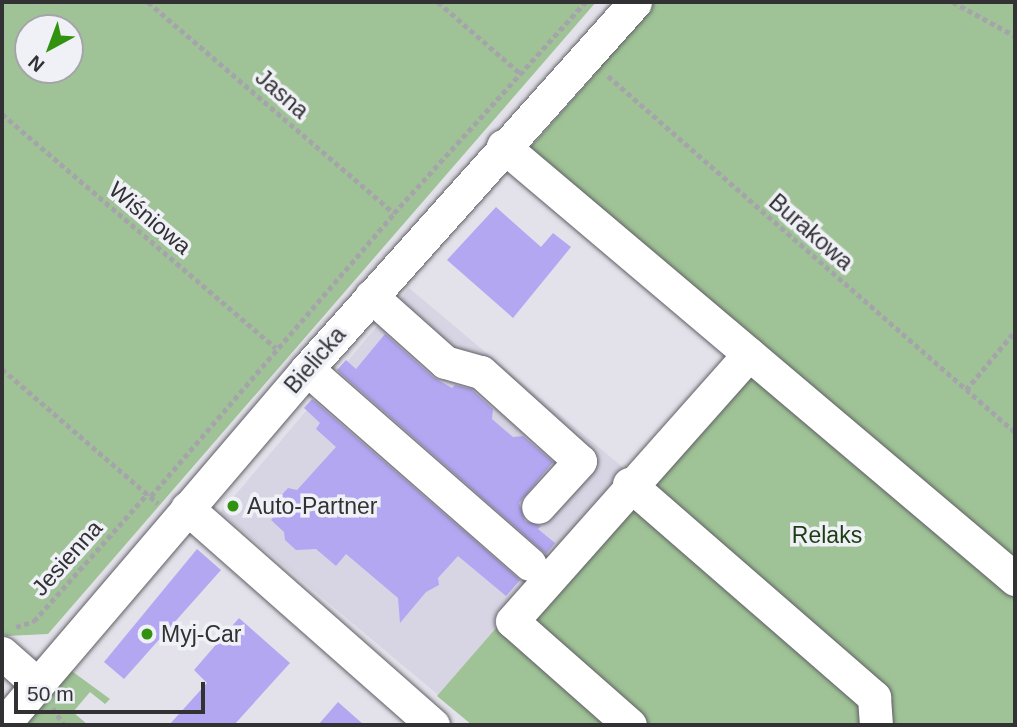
<!DOCTYPE html>
<html>
<head>
<meta charset="utf-8">
<style>
  body { margin:0 }
  #map { position:relative; width:1017px; height:727px; overflow:hidden; background:#e3e2ea; font-family:Arial,sans-serif }
  div>[style] { position:absolute }
  .built>* { inset:0; background:#d7d5e3; transform-origin:0 0 }
  .green>* { inset:0; background:#9fc396 }
  .building>* { inset:0; background:#b3a7f2 }
  .path>* { height:4.5px; margin-top:-2.25px; transform-origin:0; background:repeating-linear-gradient(90deg,#a5a4ab 0 5px,transparent 0 8.5px) }
  .roads { filter:drop-shadow(0 0 2px #605f65) drop-shadow(0 0 2px #605f65) }
  .minor>* { height:33px; margin:-16.5px; padding:0 16.5px; transform-origin:16.5px; border-radius:16.5px; background:#fff }
  .dots>* { width:19px; height:19px; translate:-50% -50%; box-sizing:border-box; border:4px solid #f0f0f7; border-radius:50% }
  span { translate:-50% -50%; white-space:nowrap; text-align:center; line-height:1.15; -webkit-text-stroke:7px #f0f0f7; paint-order:stroke }
  .street-label { font-size:23px; color:#323235 }
  .poi-label { font-size:23px; color:#323235 }
  .left { translate:0 -50%; text-align:left }
  .park-label { font-size:23px; color:#1b3e12 }
  .frame { position:absolute; inset:0; border:4px solid #323235; pointer-events:none }
  .north { position:absolute; left:14px; top:14px; width:70px; height:70px; box-sizing:border-box; background:#f0f0f7; border:2px solid #a4a4a9; border-radius:50%; rotate:221deg; font-size:19px; font-weight:700; line-height:28px; text-align:center; color:#323235 }
  .north::after { content:''; display:block; margin:auto; width:24px; height:32px; background:#31920f; clip-path:polygon(50% 0,100% 100%,50% 72%,0 100%) }
  .scale { position:absolute; left:14px; top:682px; width:191px; height:32px; box-sizing:border-box; border:4px solid #323235; border-top:0; padding-left:9px; font-size:21px; line-height:24px; white-space:nowrap; color:#323235; -webkit-text-stroke:5px #f0f0f7; paint-order:stroke }
</style>
</head>
<body>
<div id="map">
  <div class="built">
    <i style="left:409px;top:288px;width:289px;height:293px;rotate:40deg"></i>
  </div>
  <div class="green">
    <i style="clip-path:polygon(evenodd,2px 2px,596px 2px,48px 634px,6px 636px,2px 633px,2px 2px,28px 28px,70px 28px,70px 70px,28px 70px,28px 28px)"></i>
    <i style="clip-path:polygon(651px 2px,1015px 2px,1015px 725px,472px 725px,437px 696px,734px 354px,512px 168px,596px 73px,589px 67px)"></i>
    <i style="clip-path:polygon(69px 669px,110px 699px,105px 704px,90px 692px,73px 712px,88px 725px,17px 725px)"></i>
  </div>
  <div class="building">
    <i style="clip-path:polygon(496px 207px,541px 247px,553px 233px,571px 247px,513px 318px,447px 260px)"></i>
    <i style="clip-path:polygon(385px 334px,433px 377px,452px 388px,455px 385px,471px 389px,493px 409px,492px 419px,513px 437px,523px 436px,553px 462px,519px 503px,525px 521px,541px 526px,538px 529px,555px 543px,546px 554px,337px 370px,346px 360px,356px 369px)"></i>
    <i style="clip-path:polygon(312px 399px,520px 580px,506px 596px,458px 556px,438px 578px,439px 585px,426px 592px,400px 623px,398px 598px,346px 554px,336px 566px,316px 549px,296px 550px,285px 540px,284px 532px,271px 520px,281px 508px,278px 499px,288px 488px,297px 490px,336px 447px,316px 429px,320px 423px,304px 408px)"></i>
    <i style="clip-path:polygon(197px 549px,221px 570px,124px 679px,104px 662px)"></i>
    <i style="clip-path:polygon(239px 618px,290px 663px,234px 725px,169px 725px,207px 683px,194px 670px)"></i>
    <i style="clip-path:polygon(338px 702px,364px 725px,318px 725px)"></i>
  </div>
  <div class="path">
    <i style="left:148px;top:2px;width:324px;rotate:40.6deg"></i>
    <i style="left:438px;top:2px;width:108px;rotate:40.9deg"></i>
    <i style="left:953px;top:2px;width:71px;rotate:28.7deg"></i>
    <i style="left:608px;top:76px;width:541px;rotate:41.18deg"></i>
    <i style="left:2px;top:114px;width:360px;rotate:40.5deg"></i>
    <i style="left:2px;top:369px;width:206px;rotate:40.7deg"></i>
    <i style="left:966px;top:390px;width:77px;rotate:-50.3deg"></i>
    <i style="left:151px;top:496px;width:373px;rotate:-49.3deg"></i>
    <i style="left:394px;top:213px;width:285px;rotate:-47.8deg"></i>
    <i style="left:16px;top:627px;width:19px;rotate:-18deg"></i>
    <i style="left:34px;top:621px;width:171px;rotate:-48.3deg"></i>
    <i style="left:53px;top:708px;width:20px;rotate:57deg"></i>
  </div>
  <div class="roads">
    <div class="minor">
      <i style="left:503px;top:146px;width:671px;rotate:40.22deg"></i>
      <i style="left:371px;top:296px;width:99px;rotate:41.7deg"></i>
      <i style="left:445px;top:362px;width:37px;rotate:16deg"></i>
      <i style="left:481px;top:372px;width:133px;rotate:42deg"></i>
      <i style="left:580px;top:461px;width:62px;rotate:132.4deg"></i>
      <i style="left:307px;top:369px;width:296px;rotate:41.2deg"></i>
      <i style="left:629px;top:484px;width:325px;rotate:41deg"></i>
      <i style="left:874px;top:697px;width:28px;rotate:86deg"></i>
      <i style="left:187px;top:508px;width:328px;rotate:41.4deg"></i>
      <i style="left:2px;top:653px;width:47px;rotate:41.5deg"></i>
      <i style="left:3px;top:725px;width:468px;rotate:-49.5deg"></i>
      <i style="left:307px;top:369px;width:492px;rotate:-48.2deg"></i>
      <i style="left:630px;top:725px;width:157px;rotate:-138.6deg"></i>
      <i style="left:512px;top:621px;width:357px;rotate:-48.4deg"></i>
    </div>
  </div>
  <div class="dots">
    <i style="left:233px;top:506px;background:#31920f"></i>
    <i style="left:147px;top:634px;background:#31920f"></i>
  </div>
  <div class="street-label">
    <span style="left:282px;top:94px;rotate:41deg">Jasna</span>
    <span style="left:150px;top:218px;rotate:40deg">Wiśniowa</span>
    <span style="left:811px;top:232px;rotate:41deg">Burakowa</span>
    <span style="left:315px;top:360px;rotate:-49deg">Bielicka</span>
    <span style="left:67px;top:558px;rotate:-48deg">Jesienna</span>
  </div>
  <div class="poi-label">
    <span class="left" style="left:247px;top:506px">Auto-Partner</span>
    <span class="left" style="left:161px;top:634px">Myj-Car</span>
  </div>
  <div class="park-label">
    <span style="left:827px;top:535px">Relaks</span>
  </div>
  <div class="frame"></div>
  <div class="north">N</div>
  <div class="scale">50 m</div>
</div>
</body>
</html>
